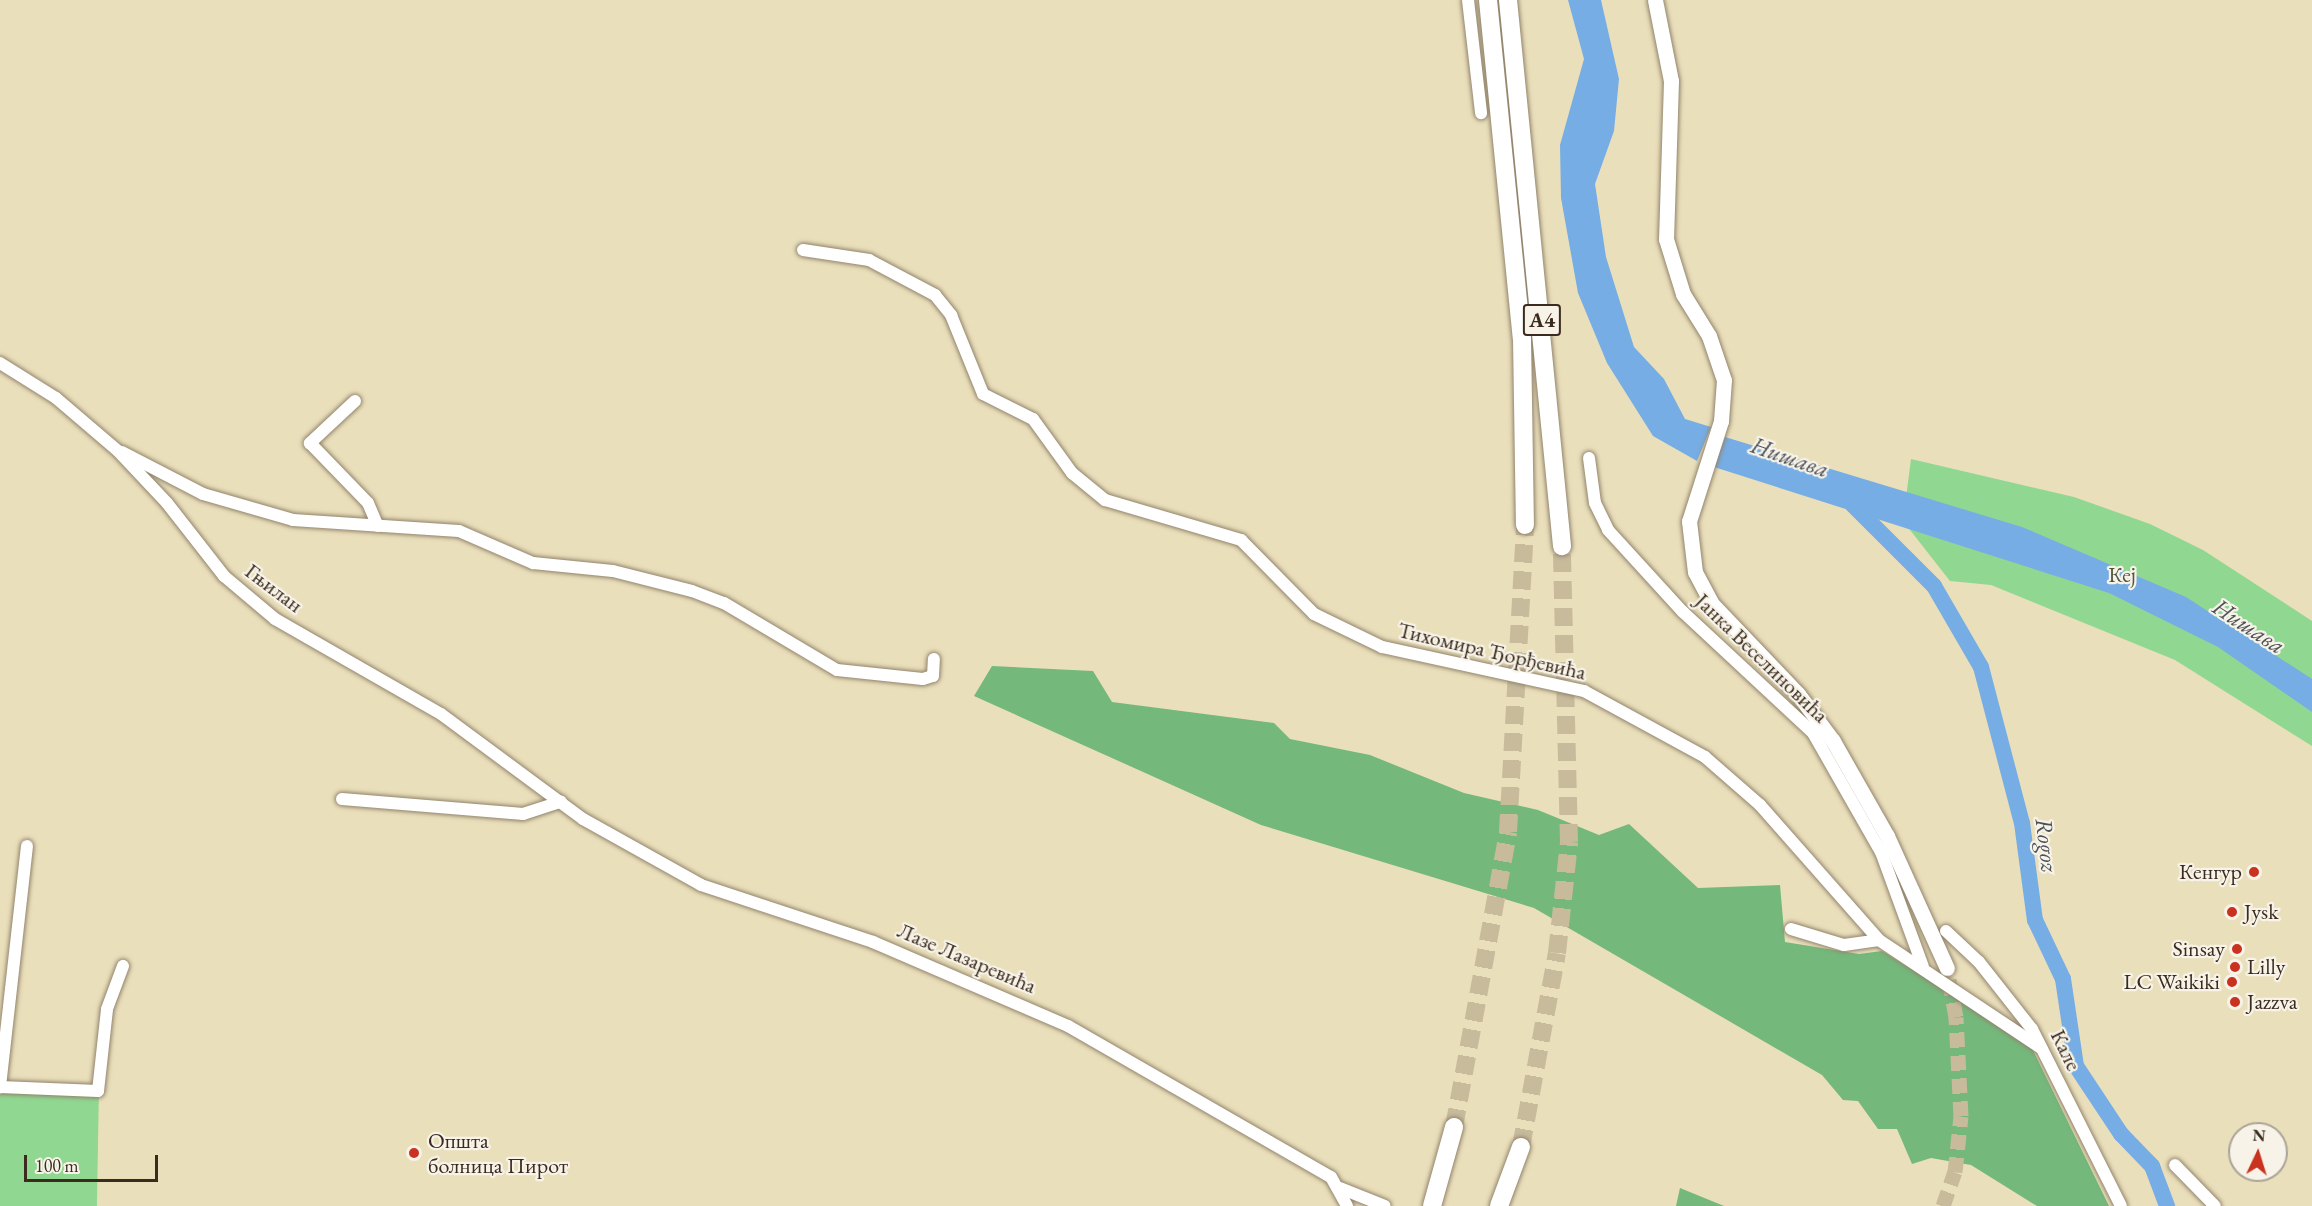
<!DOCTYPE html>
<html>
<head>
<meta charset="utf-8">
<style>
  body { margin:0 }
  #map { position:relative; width:2312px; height:1206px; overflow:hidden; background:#eadfbb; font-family:"EB Garamond",serif }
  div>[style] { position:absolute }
  .green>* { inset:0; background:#90d792; transform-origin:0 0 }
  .forest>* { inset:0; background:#74b87c }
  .water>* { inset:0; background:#76ade5 }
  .river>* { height:16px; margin:-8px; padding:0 8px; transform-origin:8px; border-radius:8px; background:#76ade5 }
  .major-tunnel>* { height:15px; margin-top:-7.5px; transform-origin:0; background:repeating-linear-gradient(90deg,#c7bb9c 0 15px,transparent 0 23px) }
  .highway-tunnel>* { height:18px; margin-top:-9px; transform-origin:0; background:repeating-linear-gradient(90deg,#c7bb9c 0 18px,transparent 0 27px) }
  .roads { filter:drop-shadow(0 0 2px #92846c) drop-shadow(0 0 2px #92846c) }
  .minor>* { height:12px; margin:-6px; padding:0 6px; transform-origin:6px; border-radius:6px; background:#fff }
  .major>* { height:15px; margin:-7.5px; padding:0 7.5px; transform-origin:7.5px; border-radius:7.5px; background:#fff }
  .highway>* { height:18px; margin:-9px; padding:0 9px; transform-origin:9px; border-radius:9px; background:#fff }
  .dots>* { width:16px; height:16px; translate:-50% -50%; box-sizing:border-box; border:3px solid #f7f3e8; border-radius:50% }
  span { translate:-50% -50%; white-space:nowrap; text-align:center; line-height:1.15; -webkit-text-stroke:4.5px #f7f3e8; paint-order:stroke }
  .shield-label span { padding:2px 4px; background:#f7f3e8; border:2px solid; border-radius:4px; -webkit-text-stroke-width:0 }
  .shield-label { font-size:21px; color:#3b2a1e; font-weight:700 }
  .park-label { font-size:22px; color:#50553b }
  .street-label { font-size:22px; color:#3b2a1e }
  .poi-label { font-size:22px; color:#3b2a1e }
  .right { translate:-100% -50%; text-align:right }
  .left { translate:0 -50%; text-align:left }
  .water-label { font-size:24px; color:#4d515a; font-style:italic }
  .north { position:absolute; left:2228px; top:1122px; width:60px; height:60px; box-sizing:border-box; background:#f7f3e8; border:2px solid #aca397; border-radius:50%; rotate:4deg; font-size:16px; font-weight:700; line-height:24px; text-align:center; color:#3b2a1e }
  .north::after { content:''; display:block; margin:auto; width:21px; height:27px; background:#c8321e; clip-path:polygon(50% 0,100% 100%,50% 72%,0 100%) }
  .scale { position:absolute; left:24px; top:1155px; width:134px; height:27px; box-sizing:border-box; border:3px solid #3b2a1e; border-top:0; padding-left:8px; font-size:18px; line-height:21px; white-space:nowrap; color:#3b2a1e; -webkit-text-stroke:4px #f7f3e8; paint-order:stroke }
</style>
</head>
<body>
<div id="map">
  <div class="green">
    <i style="clip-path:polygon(1911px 459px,2074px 497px,2150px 524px,2203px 550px,2312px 621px,2312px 746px,2175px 660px,1991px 585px,1950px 581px,1903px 521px)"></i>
    <i style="left:0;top:1085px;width:99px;height:121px;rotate:1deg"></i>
  </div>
  <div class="forest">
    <i style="clip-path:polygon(992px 666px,1093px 671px,1112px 702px,1274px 723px,1290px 739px,1370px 755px,1464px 793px,1538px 810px,1599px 835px,1629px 824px,1698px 888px,1780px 885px,1785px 942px,1859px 954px,1882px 951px,2029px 1042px,2109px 1206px,2037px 1206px,1971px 1165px,1931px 1158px,1912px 1164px,1897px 1129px,1878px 1129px,1858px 1101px,1843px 1100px,1822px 1075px,1534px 908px,1261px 825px,974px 696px)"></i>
    <i style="clip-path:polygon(1680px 1188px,1724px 1206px,1676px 1206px)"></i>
  </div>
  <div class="water">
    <i style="clip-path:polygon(1568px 0,1601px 0,1619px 79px,1614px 131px,1595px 184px,1606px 257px,1634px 347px,1664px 379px,1685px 419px,1711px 427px,1697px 461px,1653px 436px,1607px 363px,1578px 293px,1561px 198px,1560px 145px,1584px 59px)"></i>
    <i style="clip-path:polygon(1725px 437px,2022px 527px,2186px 597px,2312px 679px,2312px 712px,2218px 647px,2109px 593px,1714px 467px)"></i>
  </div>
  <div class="river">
    <i style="left:1852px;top:504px;width:116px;rotate:45deg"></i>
    <i style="left:1934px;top:586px;width:94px;rotate:59.9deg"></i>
    <i style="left:1981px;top:667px;width:161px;rotate:75.3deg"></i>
    <i style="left:2022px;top:823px;width:98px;rotate:82.4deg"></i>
    <i style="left:2035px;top:920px;width:65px;rotate:64.6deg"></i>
    <i style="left:2063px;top:979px;width:88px;rotate:81.5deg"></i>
    <i style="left:2076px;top:1066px;width:82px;rotate:56.5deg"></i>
    <i style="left:2121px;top:1134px;width:45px;rotate:45.9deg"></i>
    <i style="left:2152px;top:1166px;width:43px;rotate:69.4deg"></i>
  </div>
  <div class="major-tunnel">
    <i style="left:1943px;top:1206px;width:36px;rotate:-71deg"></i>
    <i style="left:1955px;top:1172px;width:56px;rotate:-83.9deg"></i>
    <i style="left:1961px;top:1116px;width:99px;rotate:-92.9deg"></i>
    <i style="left:1956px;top:1017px;width:50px;rotate:-100.4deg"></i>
  </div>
  <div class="highway-tunnel">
    <i style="left:1454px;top:1127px;width:300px;rotate:-79.6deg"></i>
    <i style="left:1508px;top:832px;width:307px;rotate:-86.8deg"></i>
    <i style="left:1521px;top:1147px;width:197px;rotate:-79.5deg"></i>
    <i style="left:1557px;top:953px;width:112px;rotate:-83.8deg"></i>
    <i style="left:1569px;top:842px;width:296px;rotate:-91.4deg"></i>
  </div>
  <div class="roads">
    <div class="minor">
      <i style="left:1468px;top:0;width:114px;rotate:83.4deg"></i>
      <i style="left:803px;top:250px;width:67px;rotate:8.6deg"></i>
      <i style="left:869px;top:260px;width:75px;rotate:27.9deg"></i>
      <i style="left:935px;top:295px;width:26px;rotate:51deg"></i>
      <i style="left:951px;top:315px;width:85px;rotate:67.9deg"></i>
      <i style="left:983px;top:394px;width:56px;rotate:26.6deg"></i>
      <i style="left:1033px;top:419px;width:67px;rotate:54.2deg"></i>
      <i style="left:1072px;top:473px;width:43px;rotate:39.3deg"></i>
      <i style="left:1105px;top:500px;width:142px;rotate:16.4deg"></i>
      <i style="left:1241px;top:540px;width:104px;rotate:45.4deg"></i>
      <i style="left:1314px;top:614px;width:76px;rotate:25.9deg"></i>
      <i style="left:1382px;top:647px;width:207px;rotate:12.3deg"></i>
      <i style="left:1584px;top:691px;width:138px;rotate:28.6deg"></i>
      <i style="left:1705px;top:757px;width:73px;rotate:41.1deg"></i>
      <i style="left:1760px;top:805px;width:180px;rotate:48.6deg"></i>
      <i style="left:1879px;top:940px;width:195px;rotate:33.7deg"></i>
      <i style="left:0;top:363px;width:66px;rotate:32deg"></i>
      <i style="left:56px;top:398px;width:82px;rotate:40.5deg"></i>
      <i style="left:118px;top:451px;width:71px;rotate:46.7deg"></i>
      <i style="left:167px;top:503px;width:93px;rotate:52deg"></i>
      <i style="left:224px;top:576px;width:67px;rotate:40.1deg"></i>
      <i style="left:275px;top:619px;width:191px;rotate:29.8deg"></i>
      <i style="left:441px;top:714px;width:177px;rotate:36.5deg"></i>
      <i style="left:583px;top:819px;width:135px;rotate:29.2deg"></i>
      <i style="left:701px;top:885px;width:181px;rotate:18.3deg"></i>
      <i style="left:873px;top:942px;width:212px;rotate:23.3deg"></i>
      <i style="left:1068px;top:1026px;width:303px;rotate:29.9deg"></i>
      <i style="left:1331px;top:1177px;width:33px;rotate:61deg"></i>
      <i style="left:355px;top:401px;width:62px;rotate:137deg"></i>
      <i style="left:310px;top:443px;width:83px;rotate:46deg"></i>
      <i style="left:368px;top:503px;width:25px;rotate:67deg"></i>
      <i style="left:122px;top:452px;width:91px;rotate:27.4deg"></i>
      <i style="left:203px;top:494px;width:94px;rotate:16.1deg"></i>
      <i style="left:293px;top:520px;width:166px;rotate:3.8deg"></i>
      <i style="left:459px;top:531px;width:81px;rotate:23.4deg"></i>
      <i style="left:533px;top:563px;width:80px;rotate:5.7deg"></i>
      <i style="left:613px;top:571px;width:81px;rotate:14.2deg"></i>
      <i style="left:692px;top:591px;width:34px;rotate:21deg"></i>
      <i style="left:724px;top:603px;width:131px;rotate:30.7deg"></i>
      <i style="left:837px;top:670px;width:86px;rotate:6deg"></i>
      <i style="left:923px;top:679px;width:10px;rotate:-17deg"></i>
      <i style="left:933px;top:676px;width:17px;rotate:-87deg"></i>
      <i style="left:1589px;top:458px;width:45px;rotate:82.4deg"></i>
      <i style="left:1595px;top:503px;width:30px;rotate:64deg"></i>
      <i style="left:1608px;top:530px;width:111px;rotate:47.6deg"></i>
      <i style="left:1683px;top:612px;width:178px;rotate:42.9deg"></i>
      <i style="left:1813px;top:733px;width:137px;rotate:60.3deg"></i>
      <i style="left:1881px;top:852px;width:122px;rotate:69.9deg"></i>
      <i style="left:342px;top:799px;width:182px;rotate:4.7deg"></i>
      <i style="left:523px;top:814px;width:40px;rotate:-18deg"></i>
      <i style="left:27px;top:846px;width:243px;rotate:96.4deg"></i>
      <i style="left:0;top:1087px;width:98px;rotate:2.3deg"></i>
      <i style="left:98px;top:1091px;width:82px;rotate:-83.7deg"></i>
      <i style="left:107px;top:1009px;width:46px;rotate:-69.6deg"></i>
      <i style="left:1791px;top:929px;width:55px;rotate:16.8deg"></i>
      <i style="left:1844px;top:945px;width:35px;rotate:-8deg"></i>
      <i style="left:1946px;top:931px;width:45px;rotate:43.2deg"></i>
      <i style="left:1979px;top:962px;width:85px;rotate:51.7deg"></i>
      <i style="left:2032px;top:1029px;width:198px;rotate:63.3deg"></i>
      <i style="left:2175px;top:1165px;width:57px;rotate:45.7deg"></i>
      <i style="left:1340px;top:1188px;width:48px;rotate:21.8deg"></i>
    </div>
    <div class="major">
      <i style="left:1655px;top:0;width:83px;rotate:78.8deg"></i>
      <i style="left:1671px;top:81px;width:158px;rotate:91.8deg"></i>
      <i style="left:1666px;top:239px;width:58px;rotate:72.8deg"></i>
      <i style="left:1683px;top:294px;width:49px;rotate:58.2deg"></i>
      <i style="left:1709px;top:336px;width:46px;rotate:71.2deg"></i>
      <i style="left:1724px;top:380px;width:41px;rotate:94.2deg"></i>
      <i style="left:1721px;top:421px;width:105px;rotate:107.7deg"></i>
      <i style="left:1689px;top:521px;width:51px;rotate:83.3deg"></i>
      <i style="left:1695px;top:572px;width:36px;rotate:62deg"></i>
      <i style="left:1712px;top:604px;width:124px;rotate:46.3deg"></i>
      <i style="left:1798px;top:694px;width:59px;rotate:53.3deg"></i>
      <i style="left:1833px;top:741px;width:109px;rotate:60.4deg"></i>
      <i style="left:1887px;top:836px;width:145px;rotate:65.6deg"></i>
    </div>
    <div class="highway">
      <i style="left:1488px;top:0;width:340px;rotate:84.3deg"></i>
      <i style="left:1522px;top:338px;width:187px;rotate:89.1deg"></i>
      <i style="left:1508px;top:0;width:549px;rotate:84.35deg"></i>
      <i style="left:1432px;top:1206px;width:82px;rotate:-74.4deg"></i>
      <i style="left:1499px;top:1206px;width:63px;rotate:-69.6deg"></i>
    </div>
  </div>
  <div class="dots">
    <i style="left:2254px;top:872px;background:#c8321e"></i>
    <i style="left:2232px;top:912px;background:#c8321e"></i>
    <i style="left:2237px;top:949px;background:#c8321e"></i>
    <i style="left:2235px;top:967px;background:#c8321e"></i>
    <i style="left:2232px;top:982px;background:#c8321e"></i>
    <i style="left:2235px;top:1002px;background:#c8321e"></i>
    <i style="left:414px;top:1153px;background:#c8321e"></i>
  </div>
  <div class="shield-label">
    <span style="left:1542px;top:320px">A4</span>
  </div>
  <div class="park-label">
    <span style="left:2122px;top:575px">Кеј</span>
  </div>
  <div class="street-label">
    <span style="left:274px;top:588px;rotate:37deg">Гњилан</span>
    <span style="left:1492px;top:651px;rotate:13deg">Тихомира Ђорђевића</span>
    <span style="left:1762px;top:658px;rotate:44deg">Јанка Веселиновића</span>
    <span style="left:967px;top:958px;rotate:23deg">Лазе Лазаревића</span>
    <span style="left:2066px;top:1050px;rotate:64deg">Кале</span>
  </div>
  <div class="poi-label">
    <span class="right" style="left:2242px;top:872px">Кенгур</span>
    <span class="left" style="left:2244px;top:912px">Jysk</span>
    <span class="right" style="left:2225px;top:949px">Sinsay</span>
    <span class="left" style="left:2247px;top:967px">Lilly</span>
    <span class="right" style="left:2220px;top:982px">LC Waikiki</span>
    <span class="left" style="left:2247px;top:1002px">Jazzva</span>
    <span class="left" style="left:428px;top:1153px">Општа<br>болница Пирот</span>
  </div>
  <div class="water-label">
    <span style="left:1790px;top:457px;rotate:19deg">Нишава</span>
    <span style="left:2249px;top:626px;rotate:33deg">Нишава</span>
    <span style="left:2047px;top:845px;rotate:83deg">Rogoz</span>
  </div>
  <div class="north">N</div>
  <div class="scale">100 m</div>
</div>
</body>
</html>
